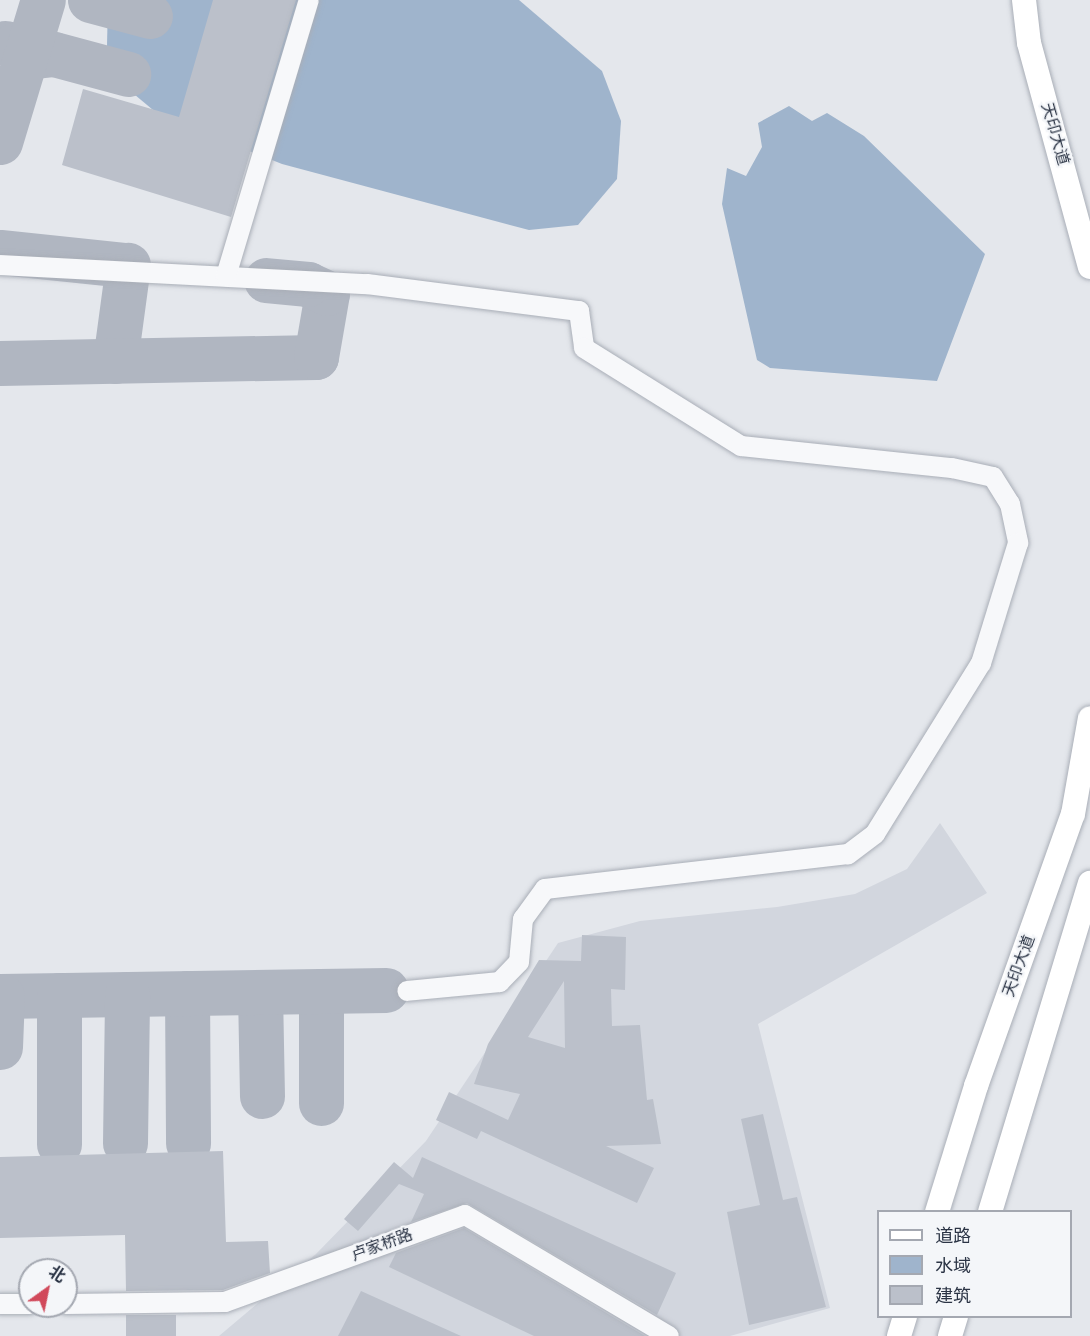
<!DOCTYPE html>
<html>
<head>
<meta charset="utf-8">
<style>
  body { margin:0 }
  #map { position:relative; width:1090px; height:1336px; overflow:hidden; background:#e4e7ec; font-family:Poppins,"Noto Sans SC",sans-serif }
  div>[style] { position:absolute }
  .built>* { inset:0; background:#d2d6de }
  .water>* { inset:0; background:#9fb4cc }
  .taxiway>* { height:45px; margin:-22.5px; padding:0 22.5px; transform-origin:22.5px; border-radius:22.5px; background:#b0b6c1 }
  .building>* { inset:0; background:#bbc0ca; transform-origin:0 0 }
  .roads { filter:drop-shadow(0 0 2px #a9aeb7) drop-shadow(0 0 2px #a9aeb7) }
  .minor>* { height:20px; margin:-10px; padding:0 10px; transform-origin:10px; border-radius:10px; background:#f7f8fa }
  .major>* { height:24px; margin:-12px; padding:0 12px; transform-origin:12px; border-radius:12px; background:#fff }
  span { translate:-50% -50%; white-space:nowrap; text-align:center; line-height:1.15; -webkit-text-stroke:4.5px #f4f6f9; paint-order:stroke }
  .street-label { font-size:16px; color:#2b3445 }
  .legend { position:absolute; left:877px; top:1210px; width:195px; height:108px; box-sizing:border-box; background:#f4f6f9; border:2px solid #a4a8b1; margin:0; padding:8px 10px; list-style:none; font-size:18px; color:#2b3445 }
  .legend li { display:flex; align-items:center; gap:12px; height:30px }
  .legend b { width:30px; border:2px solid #a4a8b1 }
  .north { position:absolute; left:18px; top:1258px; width:60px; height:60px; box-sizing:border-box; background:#f4f6f9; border:2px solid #a4a8b1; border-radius:50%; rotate:33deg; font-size:16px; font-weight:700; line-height:24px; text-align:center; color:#2b3445 }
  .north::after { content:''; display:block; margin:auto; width:21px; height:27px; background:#d1495b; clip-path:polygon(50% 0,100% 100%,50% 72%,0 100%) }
</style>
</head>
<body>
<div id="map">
  <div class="built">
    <i style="clip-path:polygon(940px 823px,987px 893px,758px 1024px,830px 1308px,730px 1336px,219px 1336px,316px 1254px,426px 1141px,558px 943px,640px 921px,777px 907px,855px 894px,907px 869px)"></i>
  </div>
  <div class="water">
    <i style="clip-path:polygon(108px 0,519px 0,602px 71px,621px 121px,617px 179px,578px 225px,529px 230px,282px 164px,159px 115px,116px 79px,107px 46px)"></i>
    <i style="clip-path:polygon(789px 106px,812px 121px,827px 113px,864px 136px,985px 254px,937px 381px,770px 368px,757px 360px,722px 204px,727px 168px,746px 176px,762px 147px,758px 123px)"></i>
  </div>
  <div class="taxiway">
    <i style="left:90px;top:0;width:62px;rotate:14.9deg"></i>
    <i style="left:5px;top:43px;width:9px;rotate:13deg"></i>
    <i style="left:14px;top:45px;width:16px;rotate:47deg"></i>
    <i style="left:25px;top:57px;width:29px;rotate:-6deg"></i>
    <i style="left:54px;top:54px;width:77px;rotate:15.1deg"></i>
    <i style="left:0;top:142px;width:148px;rotate:-73.2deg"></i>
    <i style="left:0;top:252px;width:124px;rotate:6deg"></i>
    <i style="left:115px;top:361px;width:97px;rotate:-82.3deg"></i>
    <i style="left:0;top:363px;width:316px;rotate:-1.1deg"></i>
    <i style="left:316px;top:357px;width:65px;rotate:-80.2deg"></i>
    <i style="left:327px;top:293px;width:21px;rotate:-155deg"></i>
    <i style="left:308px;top:284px;width:42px;rotate:-174.6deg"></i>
    <i style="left:321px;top:991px;width:112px;rotate:90deg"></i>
    <i style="left:260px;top:992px;width:104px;rotate:88.9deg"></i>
    <i style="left:187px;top:993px;width:150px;rotate:89.6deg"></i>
    <i style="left:0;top:996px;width:386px;rotate:-0.9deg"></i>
    <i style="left:0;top:1047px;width:51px;rotate:-87.8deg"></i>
    <i style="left:125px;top:1143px;width:149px;rotate:-89.2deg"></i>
    <i style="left:59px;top:1144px;width:149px;rotate:-90deg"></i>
  </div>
  <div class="building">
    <i style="clip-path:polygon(213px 0,296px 0,231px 217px,62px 165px,83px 89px,179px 117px)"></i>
    <i style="clip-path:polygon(evenodd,582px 935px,626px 937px,625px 990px,611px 989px,612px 1026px,640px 1025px,647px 1100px,653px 1099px,661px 1144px,606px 1146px,654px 1168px,637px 1203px,481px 1131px,477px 1139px,436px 1120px,449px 1092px,508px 1120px,520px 1094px,474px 1084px,488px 1044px,539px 960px,581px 961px,582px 935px,564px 981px,565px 1048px,528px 1037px,564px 981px)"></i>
    <i style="clip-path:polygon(763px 1114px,783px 1200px,797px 1197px,826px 1307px,749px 1325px,727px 1212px,760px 1205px,741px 1119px)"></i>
    <i style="clip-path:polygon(223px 1151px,226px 1242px,268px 1241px,270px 1273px,223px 1290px,126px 1291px,125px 1235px,0 1238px,0 1157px)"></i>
    <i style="clip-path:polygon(422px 1157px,676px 1273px,657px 1315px,467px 1203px,411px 1222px,424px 1194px,399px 1184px,358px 1231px,344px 1219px,394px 1162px,413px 1178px)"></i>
    <i style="clip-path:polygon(464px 1228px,645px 1336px,534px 1336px,389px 1267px,396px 1253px)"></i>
    <i style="clip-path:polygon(361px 1291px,461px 1336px,338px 1336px)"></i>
    <i style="left:126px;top:1315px;width:50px;height:21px"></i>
  </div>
  <div class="roads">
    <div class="minor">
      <i style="left:0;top:265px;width:367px;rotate:3deg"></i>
      <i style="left:367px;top:284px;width:214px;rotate:7.3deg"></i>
      <i style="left:579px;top:311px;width:37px;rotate:82deg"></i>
      <i style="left:584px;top:348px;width:185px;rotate:32deg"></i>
      <i style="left:741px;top:446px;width:212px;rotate:6deg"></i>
      <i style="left:952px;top:468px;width:42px;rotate:12.4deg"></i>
      <i style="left:993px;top:477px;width:32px;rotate:58deg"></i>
      <i style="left:1010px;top:504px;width:40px;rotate:78deg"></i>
      <i style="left:1018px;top:543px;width:126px;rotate:107.1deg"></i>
      <i style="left:981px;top:663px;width:201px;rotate:121.8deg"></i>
      <i style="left:875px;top:834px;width:34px;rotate:143deg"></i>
      <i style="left:848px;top:854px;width:305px;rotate:173.4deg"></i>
      <i style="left:545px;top:889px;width:37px;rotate:126deg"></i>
      <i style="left:523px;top:919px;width:43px;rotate:95.3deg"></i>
      <i style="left:519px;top:962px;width:28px;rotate:134deg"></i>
      <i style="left:500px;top:982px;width:93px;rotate:174.5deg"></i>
      <i style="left:226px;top:276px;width:288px;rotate:-73.3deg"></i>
      <i style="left:0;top:1304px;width:30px"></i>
      <i style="left:66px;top:1304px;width:159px;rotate:-0.7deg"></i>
      <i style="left:225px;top:1302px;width:255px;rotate:-19.9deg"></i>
      <i style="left:465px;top:1215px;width:237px;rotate:30.7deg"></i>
    </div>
    <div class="major">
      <i style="left:1024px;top:0;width:43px;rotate:83.4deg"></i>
      <i style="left:1029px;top:43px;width:232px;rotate:74.8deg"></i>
      <i style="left:937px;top:1212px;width:132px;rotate:-72.8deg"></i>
      <i style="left:976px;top:1086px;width:289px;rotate:-70.4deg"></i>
      <i style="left:1073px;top:814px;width:97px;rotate:-80deg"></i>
      <i style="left:990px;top:1212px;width:344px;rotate:-73.1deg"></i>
      <i style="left:899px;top:1336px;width:21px;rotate:-73deg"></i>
      <i style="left:950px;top:1336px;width:21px;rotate:-73deg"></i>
    </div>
  </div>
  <div class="street-label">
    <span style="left:1055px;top:134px;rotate:74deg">天印大道</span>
    <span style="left:1019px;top:966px;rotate:-70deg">天印大道</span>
    <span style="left:382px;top:1245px;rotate:-20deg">卢家桥路</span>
  </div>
  <ul class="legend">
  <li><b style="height:8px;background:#fff"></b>道路</li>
  <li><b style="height:16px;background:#9fb4cc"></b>水域</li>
  <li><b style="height:16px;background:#bbc0ca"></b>建筑</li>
  </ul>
  <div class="north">北</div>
</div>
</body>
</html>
